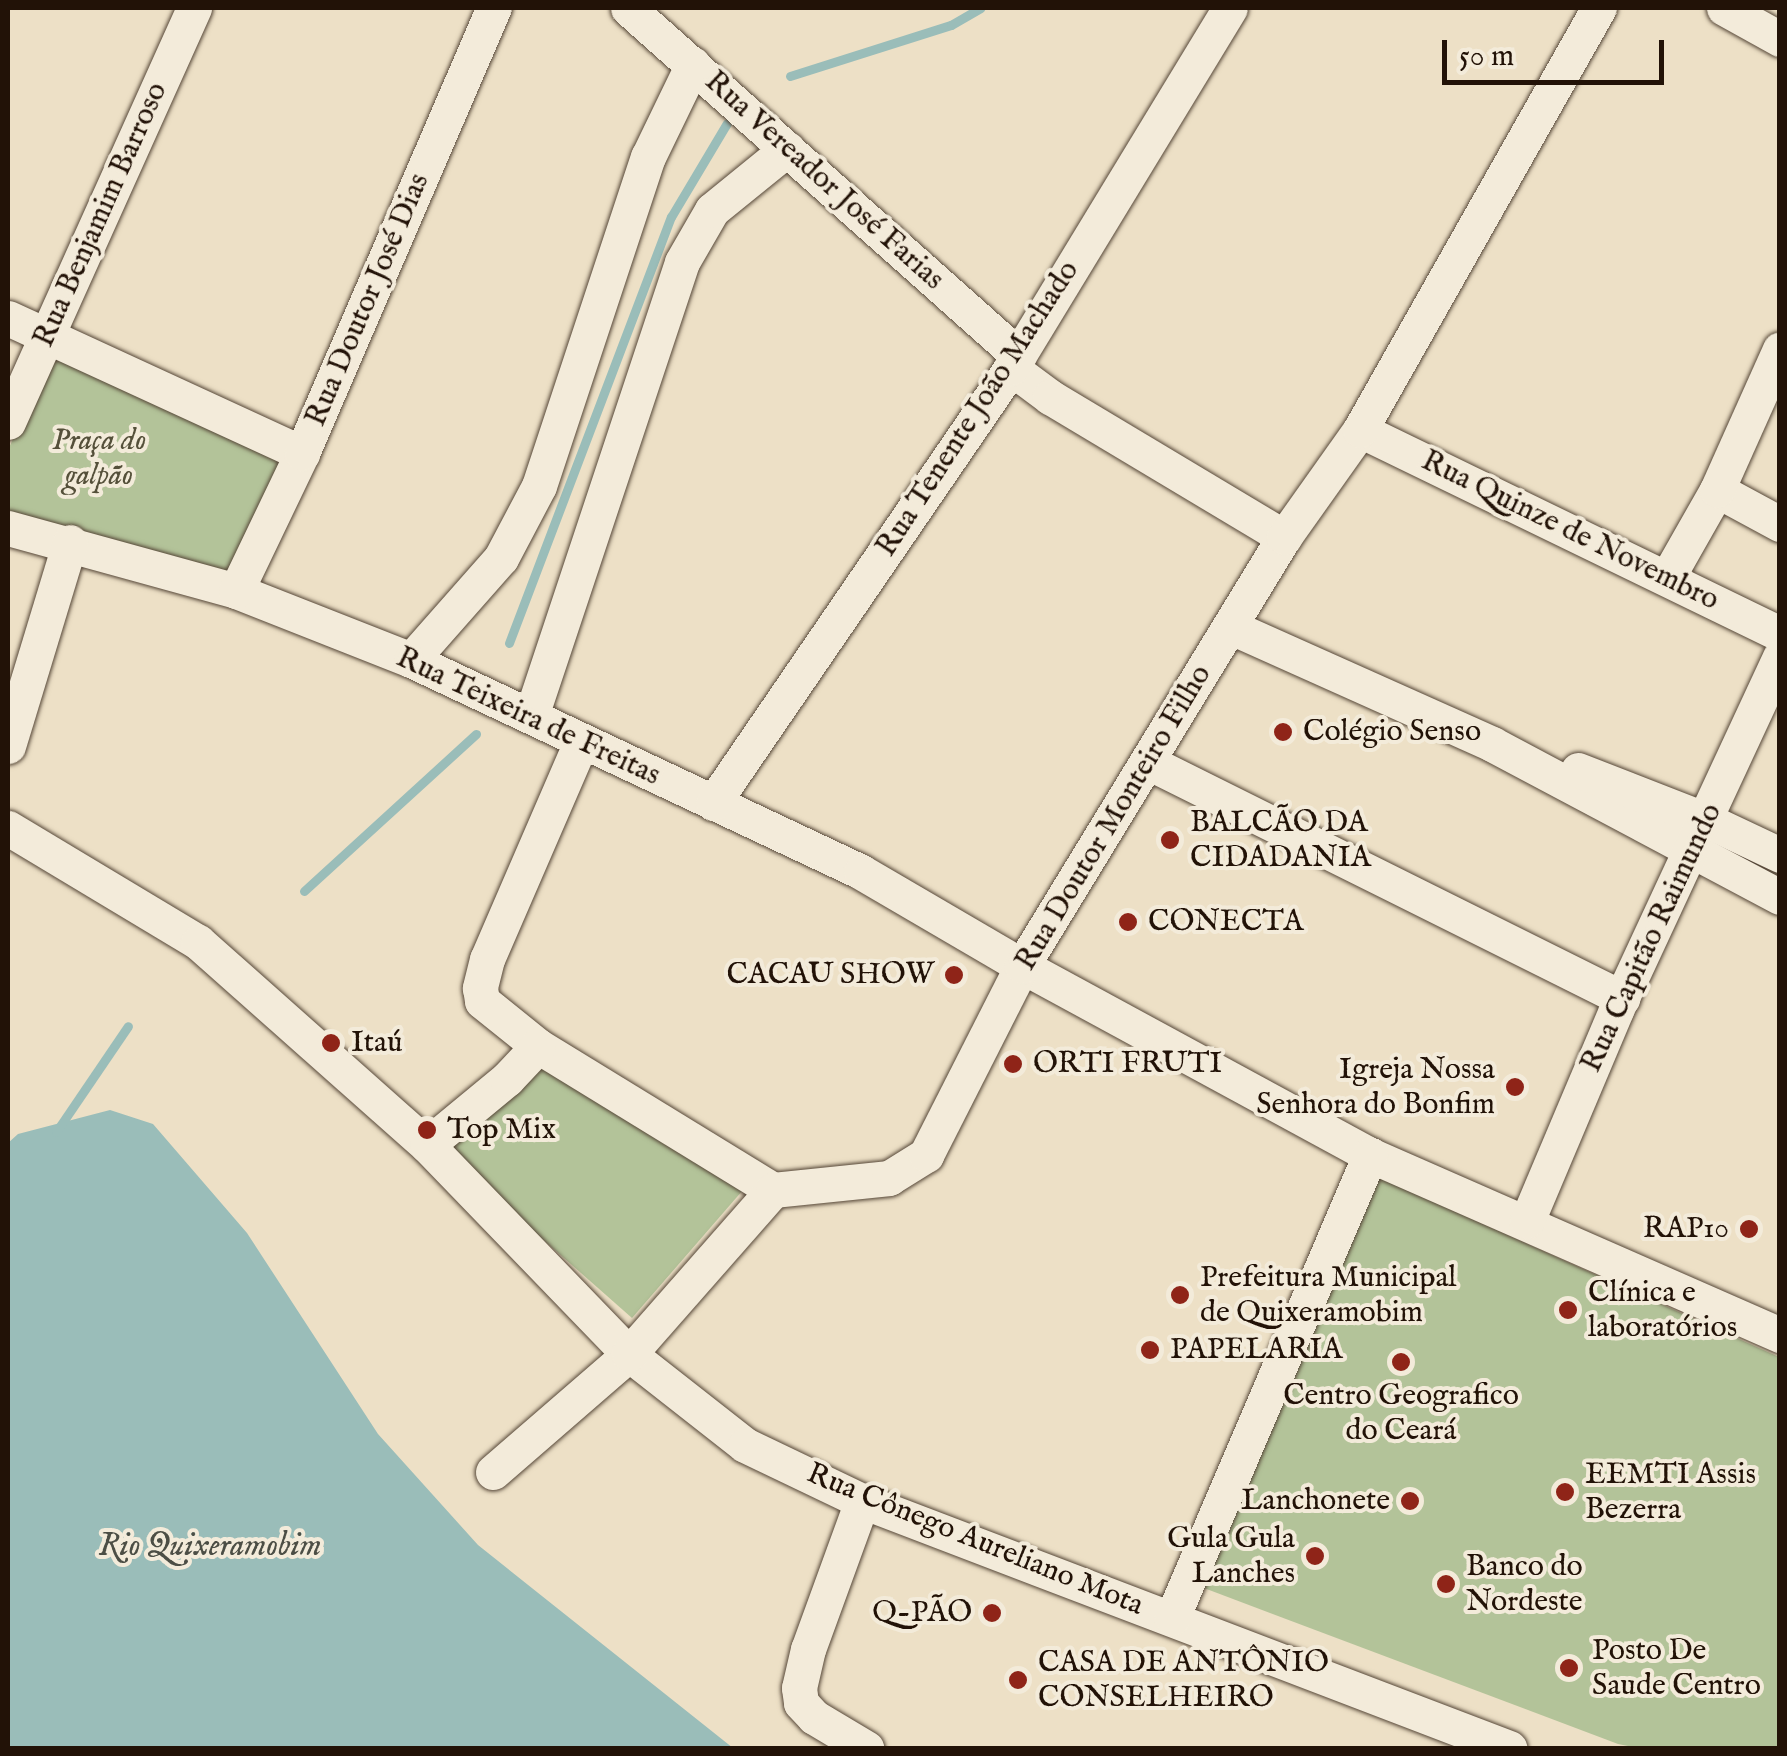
<!DOCTYPE html>
<html>
<head>
<meta charset="utf-8">
<style>
  body { margin:0 }
  #map { position:relative; width:1787px; height:1756px; overflow:hidden; background:#ede0c6; font-family:"IM FELL English",serif }
  div>[style] { position:absolute }
  .green>* { inset:0; background:#b3c399 }
  .water>* { inset:0; background:#9abdb9 }
  .stream>* { height:9px; margin:-4.5px; padding:0 4.5px; transform-origin:4.5px; border-radius:4.5px; background:#9abdb9 }
  .roads { filter:drop-shadow(0 0 2px #554637) drop-shadow(0 0 2px #554637) }
  .minor>* { height:35px; margin:-17.5px; padding:0 17.5px; transform-origin:17.5px; border-radius:17.5px; background:#f3ebda }
  .dots>* { width:28px; height:28px; translate:-50% -50%; box-sizing:border-box; border:5px solid #f3ebda; border-radius:50% }
  span { translate:-50% -50%; white-space:nowrap; text-align:center; line-height:1.15; -webkit-text-stroke:8px #f3ebda; paint-order:stroke }
  .street-label { font-size:30px; color:#221207 }
  .park-label { font-size:30px; color:#55503a; font-style:italic }
  .poi-label { font-size:30px; color:#221207 }
  .left { translate:0 -50%; text-align:left }
  .right { translate:-100% -50%; text-align:right }
  .water-label { font-size:32px; color:#4c4e45; font-style:italic }
  .frame { position:absolute; inset:0; border:10px solid #221207; pointer-events:none }
  .scale { position:absolute; left:1442px; top:40px; width:222px; height:45px; box-sizing:border-box; border:5px solid #221207; border-top:0; padding-left:12px; font-size:30px; line-height:35px; white-space:nowrap; color:#221207; -webkit-text-stroke:8px #f3ebda; paint-order:stroke }
</style>
</head>
<body>
<div id="map">
  <div class="green">
    <i style="clip-path:polygon(52px 351px,292px 457px,226px 579px,8px 515px,8px 450px)"></i>
    <i style="clip-path:polygon(544px 1066px,743px 1190px,632px 1318px,446px 1154px,512px 1081px)"></i>
    <i style="clip-path:polygon(1376px 1176px,1779px 1357px,1779px 1748px,1638px 1748px,1618px 1744px,1196px 1585px)"></i>
  </div>
  <div class="water">
    <i style="clip-path:polygon(110px 1110px,153px 1124px,247px 1233px,378px 1434px,478px 1545px,733px 1748px,8px 1748px,8px 1143px,18px 1134px)"></i>
  </div>
  <div class="stream">
    <i style="left:790px;top:76px;width:169px;rotate:-17.6deg"></i>
    <i style="left:951px;top:25px;width:34px;rotate:-30deg"></i>
    <i style="left:509px;top:643px;width:456px;rotate:-69.2deg"></i>
    <i style="left:671px;top:217px;width:109px;rotate:-59.2deg"></i>
    <i style="left:304px;top:891px;width:233px;rotate:-42.4deg"></i>
    <i style="left:56px;top:1132px;width:128px;rotate:-55.8deg"></i>
  </div>
  <div class="roads">
    <div class="minor">
      <i style="left:628px;top:8px;width:523px;rotate:41.67deg"></i>
      <i style="left:1724px;top:8px;width:64px;rotate:29deg"></i>
      <i style="left:8px;top:318px;width:324px;rotate:24.7deg"></i>
      <i style="left:1011px;top:368px;width:49px;rotate:36.6deg"></i>
      <i style="left:1050px;top:397px;width:273px;rotate:30.9deg"></i>
      <i style="left:8px;top:422px;width:454px;rotate:-65.8deg"></i>
      <i style="left:1360px;top:430px;width:467px;rotate:25.9deg"></i>
      <i style="left:1717px;top:490px;width:72px;rotate:28.4deg"></i>
      <i style="left:8px;top:528px;width:237px;rotate:15.4deg"></i>
      <i style="left:236px;top:591px;width:188px;rotate:21.5deg"></i>
      <i style="left:411px;top:660px;width:497px;rotate:25.2deg"></i>
      <i style="left:861px;top:872px;width:186px;rotate:30.3deg"></i>
      <i style="left:1022px;top:966px;width:396px;rotate:28.5deg"></i>
      <i style="left:1370px;top:1155px;width:448px;rotate:23.7deg"></i>
      <i style="left:1667px;top:578px;width:101px;rotate:-60.4deg"></i>
      <i style="left:1717px;top:490px;width:154px;rotate:-65.9deg"></i>
      <i style="left:236px;top:591px;width:153px;rotate:-64.4deg"></i>
      <i style="left:302px;top:453px;width:485px;rotate:-66.7deg"></i>
      <i style="left:1231px;top:627px;width:286px;rotate:24.1deg"></i>
      <i style="left:1492px;top:744px;width:326px;rotate:28deg"></i>
      <i style="left:411px;top:660px;width:136px;rotate:-48.6deg"></i>
      <i style="left:501px;top:558px;width:81px;rotate:-62.2deg"></i>
      <i style="left:539px;top:486px;width:347px;rotate:-71.7deg"></i>
      <i style="left:648px;top:157px;width:103px;rotate:-64.2deg"></i>
      <i style="left:531px;top:716px;width:478px;rotate:-71.6deg"></i>
      <i style="left:682px;top:262px;width:60px;rotate:-60deg"></i>
      <i style="left:712px;top:210px;width:97px;rotate:-39.1deg"></i>
      <i style="left:581px;top:742px;width:236px;rotate:113.4deg"></i>
      <i style="left:487px;top:959px;width:30px;rotate:104deg"></i>
      <i style="left:480px;top:988px;width:13px;rotate:81deg"></i>
      <i style="left:482px;top:1001px;width:72px;rotate:38.8deg"></i>
      <i style="left:538px;top:1046px;width:276px;rotate:31.5deg"></i>
      <i style="left:8px;top:746px;width:213px;rotate:-73.1deg"></i>
      <i style="left:1148px;top:762px;width:530px;rotate:26.47deg"></i>
      <i style="left:1578px;top:770px;width:137px;rotate:21.3deg"></i>
      <i style="left:1706px;top:820px;width:82px;rotate:25.3deg"></i>
      <i style="left:713px;top:803px;width:527px;rotate:-55.59deg"></i>
      <i style="left:1011px;top:368px;width:421px;rotate:-58.7deg"></i>
      <i style="left:8px;top:828px;width:222px;rotate:31deg"></i>
      <i style="left:198px;top:942px;width:306px;rotate:41.6deg"></i>
      <i style="left:427px;top:1145px;width:291px;rotate:46deg"></i>
      <i style="left:629px;top:1354px;width:147px;rotate:38.1deg"></i>
      <i style="left:745px;top:1445px;width:130px;rotate:25.6deg"></i>
      <i style="left:862px;top:1501px;width:693px;rotate:20.89deg"></i>
      <i style="left:427px;top:1145px;width:104px;rotate:-39.5deg"></i>
      <i style="left:507px;top:1079px;width:45px;rotate:-46.8deg"></i>
      <i style="left:1527px;top:1221px;width:229px;rotate:-67.1deg"></i>
      <i style="left:1616px;top:1010px;width:389px;rotate:-65.1deg"></i>
      <i style="left:493px;top:1472px;width:180px;rotate:-40.9deg"></i>
      <i style="left:629px;top:1354px;width:218px;rotate:-48.7deg"></i>
      <i style="left:773px;top:1190px;width:117px;rotate:-5.9deg"></i>
      <i style="left:889px;top:1178px;width:44px;rotate:-31.9deg"></i>
      <i style="left:926px;top:1155px;width:212px;rotate:-63.1deg"></i>
      <i style="left:1022px;top:966px;width:503px;rotate:-58.59deg"></i>
      <i style="left:1284px;top:537px;width:131px;rotate:-54.6deg"></i>
      <i style="left:1360px;top:430px;width:485px;rotate:-60.5deg"></i>
      <i style="left:862px;top:1501px;width:158px;rotate:110deg"></i>
      <i style="left:808px;top:1649px;width:40px;rotate:103deg"></i>
      <i style="left:799px;top:1688px;width:15px;rotate:82deg"></i>
      <i style="left:801px;top:1703px;width:19px;rotate:47deg"></i>
      <i style="left:814px;top:1717px;width:61px;rotate:30.8deg"></i>
      <i style="left:1172px;top:1618px;width:504px;rotate:-66.85deg"></i>
    </div>
  </div>
  <div class="dots">
    <i style="left:1283px;top:732px;background:#8f2418"></i>
    <i style="left:1170px;top:840px;background:#8f2418"></i>
    <i style="left:1128px;top:922px;background:#8f2418"></i>
    <i style="left:954px;top:975px;background:#8f2418"></i>
    <i style="left:331px;top:1043px;background:#8f2418"></i>
    <i style="left:1013px;top:1064px;background:#8f2418"></i>
    <i style="left:1515px;top:1087px;background:#8f2418"></i>
    <i style="left:427px;top:1130px;background:#8f2418"></i>
    <i style="left:1749px;top:1229px;background:#8f2418"></i>
    <i style="left:1180px;top:1295px;background:#8f2418"></i>
    <i style="left:1568px;top:1310px;background:#8f2418"></i>
    <i style="left:1150px;top:1350px;background:#8f2418"></i>
    <i style="left:1401px;top:1362px;background:#8f2418"></i>
    <i style="left:1565px;top:1492px;background:#8f2418"></i>
    <i style="left:1410px;top:1501px;background:#8f2418"></i>
    <i style="left:1315px;top:1556px;background:#8f2418"></i>
    <i style="left:1446px;top:1584px;background:#8f2418"></i>
    <i style="left:992px;top:1613px;background:#8f2418"></i>
    <i style="left:1569px;top:1668px;background:#8f2418"></i>
    <i style="left:1018px;top:1680px;background:#8f2418"></i>
  </div>
  <div class="street-label">
    <span style="left:824px;top:181px;rotate:42deg">Rua Vereador José Farias</span>
    <span style="left:101px;top:215px;rotate:-66deg">Rua Benjamim Barroso</span>
    <span style="left:368px;top:300px;rotate:-67deg">Rua Doutor José Dias</span>
    <span style="left:978px;top:409px;rotate:-57deg">Rua Tenente João Machado</span>
    <span style="left:1570px;top:531px;rotate:26deg">Rua Quinze de Novembro</span>
    <span style="left:528px;top:717px;rotate:25deg">Rua Teixeira de Freitas</span>
    <span style="left:1114px;top:818px;rotate:-59deg">Rua Doutor Monteiro Filho</span>
    <span style="left:1652px;top:938px;rotate:-65deg">Rua Capitão Raimundo</span>
    <span style="left:975px;top:1540px;rotate:22deg">Rua Cônego Aureliano Mota</span>
  </div>
  <div class="park-label">
    <span style="left:99px;top:458px">Praça do<br>galpão</span>
  </div>
  <div class="poi-label">
    <span class="left" style="left:1303px;top:732px">Colégio Senso</span>
    <span class="left" style="left:1190px;top:840px">BALCÃO DA<br>CIDADANIA</span>
    <span class="left" style="left:1148px;top:922px">CONECTA</span>
    <span class="right" style="left:934px;top:975px">CACAU SHOW</span>
    <span class="left" style="left:351px;top:1043px">Itaú</span>
    <span class="left" style="left:1033px;top:1064px">ORTI FRUTI</span>
    <span class="right" style="left:1495px;top:1087px">Igreja Nossa<br>Senhora do Bonfim</span>
    <span class="left" style="left:447px;top:1130px">Top Mix</span>
    <span class="right" style="left:1729px;top:1229px">RAP10</span>
    <span class="left" style="left:1200px;top:1295px">Prefeitura Municipal<br>de Quixeramobim</span>
    <span class="left" style="left:1588px;top:1310px">Clínica e<br>laboratórios</span>
    <span class="left" style="left:1170px;top:1350px">PAPELARIA</span>
    <span style="left:1401px;top:1413px">Centro Geografico<br>do Ceará</span>
    <span class="left" style="left:1585px;top:1492px">EEMTI Assis<br>Bezerra</span>
    <span class="right" style="left:1390px;top:1501px">Lanchonete</span>
    <span class="right" style="left:1295px;top:1556px">Gula Gula<br>Lanches</span>
    <span class="left" style="left:1466px;top:1584px">Banco do<br>Nordeste</span>
    <span class="right" style="left:972px;top:1613px">Q-PÃO</span>
    <span class="left" style="left:1592px;top:1668px">Posto De<br>Saude Centro</span>
    <span class="left" style="left:1038px;top:1680px">CASA DE ANTÔNIO<br>CONSELHEIRO</span>
  </div>
  <div class="water-label">
    <span style="left:210px;top:1547px">Rio Quixeramobim</span>
  </div>
  <div class="frame"></div>
  <div class="scale">50 m</div>
</div>
</body>
</html>
